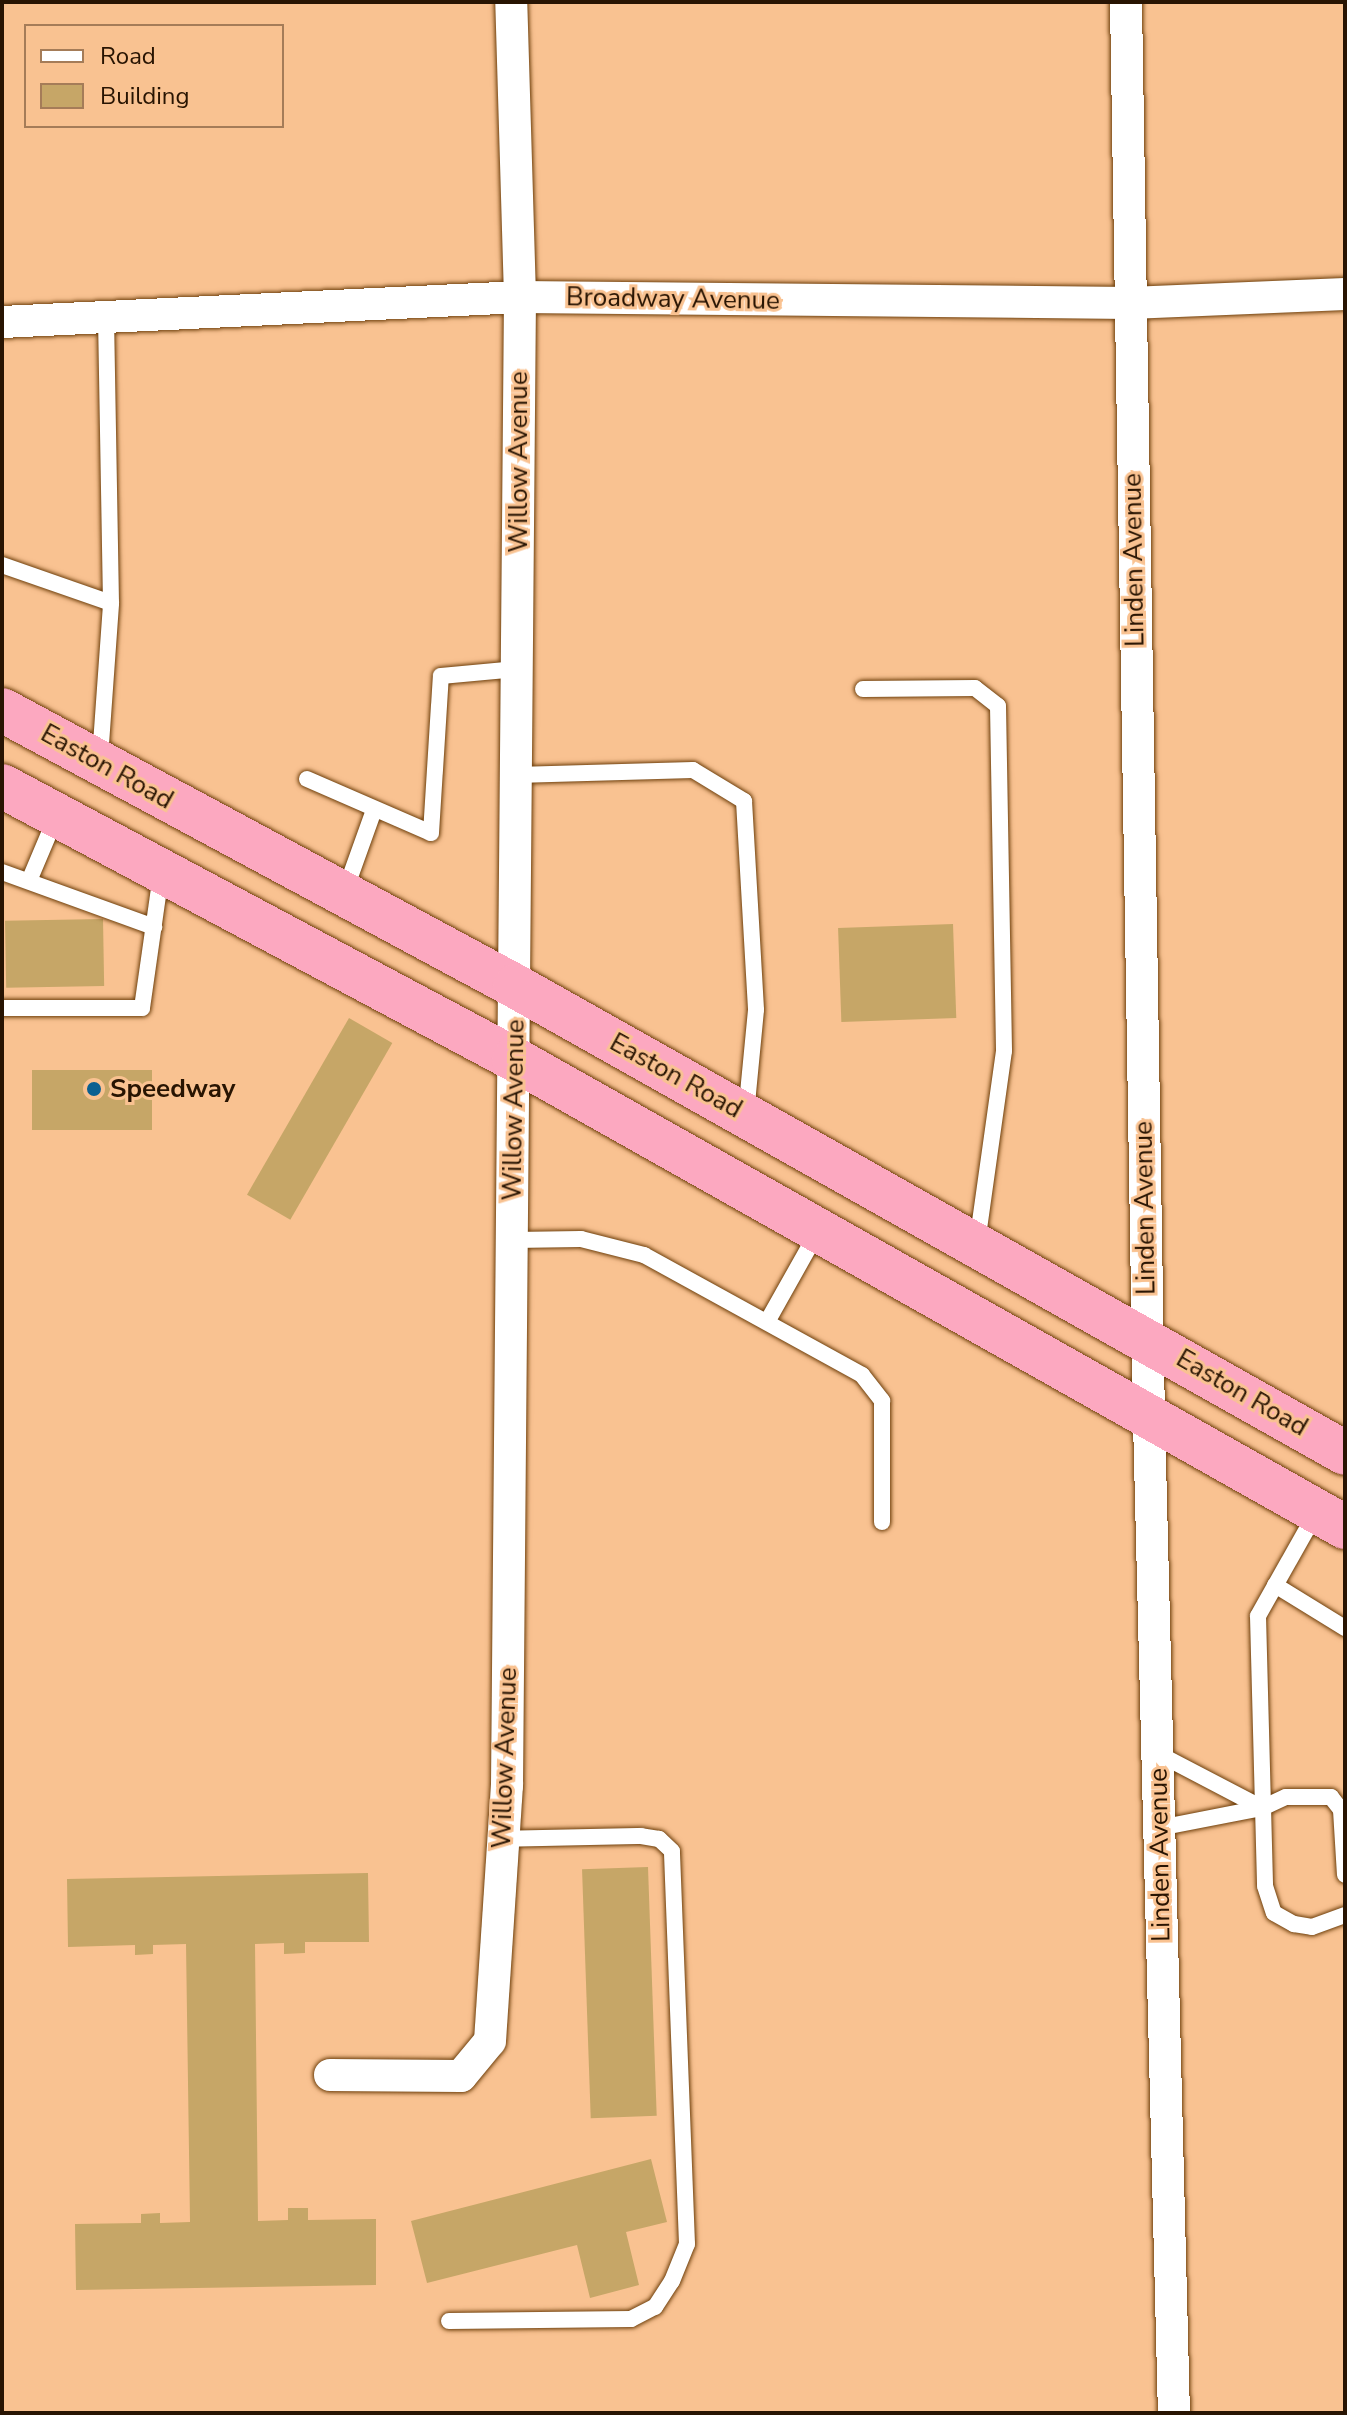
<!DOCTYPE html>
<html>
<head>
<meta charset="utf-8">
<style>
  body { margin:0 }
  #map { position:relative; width:1347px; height:2415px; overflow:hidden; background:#f9c291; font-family:"Nunito Sans",sans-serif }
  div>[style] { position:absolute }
  .building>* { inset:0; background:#c6a667; transform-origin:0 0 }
  .roads { filter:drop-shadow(0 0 2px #6e3f0b) drop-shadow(0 0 2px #6e3f0b) }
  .service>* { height:16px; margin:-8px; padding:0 8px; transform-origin:8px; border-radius:8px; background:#fff }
  .minor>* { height:32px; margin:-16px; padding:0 16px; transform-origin:16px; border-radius:16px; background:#fff }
  .trunk>* { height:44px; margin:-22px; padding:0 22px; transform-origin:22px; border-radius:22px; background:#fca8c0 }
  .dots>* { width:22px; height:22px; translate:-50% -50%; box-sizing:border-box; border:4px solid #f9c291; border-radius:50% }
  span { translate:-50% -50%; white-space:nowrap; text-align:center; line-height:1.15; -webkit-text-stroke:6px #f9c291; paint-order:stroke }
  .street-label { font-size:26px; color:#281402 }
  .poi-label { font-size:26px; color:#281402; font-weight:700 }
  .left { translate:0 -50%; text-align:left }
  .frame { position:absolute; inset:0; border:4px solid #281402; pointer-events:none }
  .legend { position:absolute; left:24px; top:24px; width:260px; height:104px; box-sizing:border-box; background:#f9c291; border:2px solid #a57c58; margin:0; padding:10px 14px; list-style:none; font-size:24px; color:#281402 }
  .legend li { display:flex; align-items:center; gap:16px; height:40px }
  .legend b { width:40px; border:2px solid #a57c58 }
</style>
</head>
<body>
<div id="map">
  <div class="building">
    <i style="left:103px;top:919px;width:67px;height:98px;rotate:89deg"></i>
    <i style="left:953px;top:924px;width:94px;height:115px;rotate:88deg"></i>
    <i style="left:349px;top:1018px;width:50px;height:204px;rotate:30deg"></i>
    <i style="left:32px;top:1070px;width:120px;height:60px"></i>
    <i style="left:648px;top:1867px;width:249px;height:66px;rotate:88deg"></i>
    <i style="clip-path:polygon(368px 1873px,369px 1942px,305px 1942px,305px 1953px,284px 1954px,284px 1943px,255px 1944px,258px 2221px,288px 2220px,288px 2208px,308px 2208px,308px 2220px,376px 2219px,376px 2285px,76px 2290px,75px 2224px,141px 2223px,141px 2214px,160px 2213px,160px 2223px,190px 2222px,186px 1944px,153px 1945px,153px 1954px,135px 1955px,135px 1945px,68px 1947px,67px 1879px)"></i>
    <i style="clip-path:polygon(651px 2159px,667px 2222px,626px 2232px,639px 2285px,590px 2298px,577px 2245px,427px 2283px,411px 2221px)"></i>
  </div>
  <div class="roads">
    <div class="service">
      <i style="left:2px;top:565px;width:115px;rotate:19.2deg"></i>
      <i style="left:863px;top:689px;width:112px;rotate:-0.5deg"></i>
      <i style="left:975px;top:688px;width:29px;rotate:38deg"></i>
      <i style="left:998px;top:706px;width:345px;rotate:89deg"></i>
      <i style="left:1004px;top:1051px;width:193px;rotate:98deg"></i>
      <i style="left:100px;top:758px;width:155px;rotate:-85.9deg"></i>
      <i style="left:111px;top:603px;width:286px;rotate:-91deg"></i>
      <i style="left:516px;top:775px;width:177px;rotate:-1.6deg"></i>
      <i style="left:693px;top:770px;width:60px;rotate:31.3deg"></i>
      <i style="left:744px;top:801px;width:209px;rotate:86.7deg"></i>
      <i style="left:756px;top:1010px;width:104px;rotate:95.5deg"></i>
      <i style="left:307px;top:779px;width:135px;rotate:23.5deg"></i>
      <i style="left:431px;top:833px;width:157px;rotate:-86.4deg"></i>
      <i style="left:441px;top:676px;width:76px;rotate:-5.3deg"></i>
      <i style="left:2px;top:872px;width:162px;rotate:19.9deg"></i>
      <i style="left:29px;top:881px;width:69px;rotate:-67.1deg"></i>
      <i style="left:345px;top:891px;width:86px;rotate:-70.3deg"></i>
      <i style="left:2px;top:1008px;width:140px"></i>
      <i style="left:142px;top:1008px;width:134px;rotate:-81.9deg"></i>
      <i style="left:513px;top:1240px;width:68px;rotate:-0.8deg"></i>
      <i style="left:581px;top:1239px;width:65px;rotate:14.3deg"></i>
      <i style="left:644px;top:1255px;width:249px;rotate:28.8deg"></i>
      <i style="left:862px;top:1375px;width:33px;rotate:52deg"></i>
      <i style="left:882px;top:1401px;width:121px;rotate:90deg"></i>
      <i style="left:767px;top:1322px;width:102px;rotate:-60.7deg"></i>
      <i style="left:1316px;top:1513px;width:118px;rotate:119.4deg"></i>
      <i style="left:1258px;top:1616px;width:270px;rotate:88.5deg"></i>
      <i style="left:1265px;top:1886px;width:28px;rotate:72deg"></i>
      <i style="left:1274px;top:1913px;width:23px;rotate:29deg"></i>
      <i style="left:1294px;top:1924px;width:18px;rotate:9deg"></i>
      <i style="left:1312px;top:1927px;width:35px;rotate:-20deg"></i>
      <i style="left:1275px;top:1585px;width:82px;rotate:31.6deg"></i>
      <i style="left:1157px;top:1753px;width:119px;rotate:27.6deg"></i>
      <i style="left:1159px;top:1828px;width:105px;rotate:-11deg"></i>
      <i style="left:1262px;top:1808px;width:26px;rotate:-25deg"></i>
      <i style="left:1286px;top:1797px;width:45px"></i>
      <i style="left:1331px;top:1797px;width:16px;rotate:52deg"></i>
      <i style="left:1341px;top:1810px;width:65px;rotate:86.5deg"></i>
      <i style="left:449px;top:2321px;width:182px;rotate:-0.6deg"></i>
      <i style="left:631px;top:2319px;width:27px;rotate:-27deg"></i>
      <i style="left:655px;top:2307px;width:31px;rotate:-57deg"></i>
      <i style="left:672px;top:2281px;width:40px;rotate:-68deg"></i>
      <i style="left:687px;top:2244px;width:393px;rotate:-92.2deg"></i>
      <i style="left:672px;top:1851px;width:18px;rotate:-137deg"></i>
      <i style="left:659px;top:1839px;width:18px;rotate:-171deg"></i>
      <i style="left:641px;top:1836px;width:138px;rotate:178.8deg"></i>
    </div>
    <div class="minor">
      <i style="left:1126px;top:2px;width:1419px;rotate:89.07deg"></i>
      <i style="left:1149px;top:1421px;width:992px;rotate:88.56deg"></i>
      <i style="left:2px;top:322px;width:519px;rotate:-2.76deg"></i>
      <i style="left:520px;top:297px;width:610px;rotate:0.56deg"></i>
      <i style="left:1130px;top:303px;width:215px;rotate:-2.4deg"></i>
      <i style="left:330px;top:2075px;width:131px;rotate:0.4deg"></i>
      <i style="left:461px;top:2076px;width:45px;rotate:-50.4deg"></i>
      <i style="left:490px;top:2041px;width:256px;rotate:-86.2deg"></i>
      <i style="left:507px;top:1786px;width:1489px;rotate:-89.5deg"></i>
      <i style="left:520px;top:297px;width:295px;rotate:-91.7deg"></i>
    </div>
    <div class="trunk">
      <i style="left:2px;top:710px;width:583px;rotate:28.28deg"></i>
      <i style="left:515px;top:986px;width:952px;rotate:29.36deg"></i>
      <i style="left:2px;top:786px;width:580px;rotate:28.07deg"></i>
      <i style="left:514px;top:1059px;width:954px;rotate:29.39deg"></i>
    </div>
  </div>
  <div class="dots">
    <i style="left:94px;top:1089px;background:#0b6091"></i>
  </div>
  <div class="street-label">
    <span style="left:673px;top:299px;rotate:1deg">Broadway Avenue</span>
    <span style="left:519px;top:462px;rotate:-90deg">Willow Avenue</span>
    <span style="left:1134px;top:560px;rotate:-91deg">Linden Avenue</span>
    <span style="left:107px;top:767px;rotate:29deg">Easton Road</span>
    <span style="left:676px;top:1076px;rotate:29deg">Easton Road</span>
    <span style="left:514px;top:1110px;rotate:-89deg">Willow Avenue</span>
    <span style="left:1145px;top:1208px;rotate:-91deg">Linden Avenue</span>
    <span style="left:1242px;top:1393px;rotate:30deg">Easton Road</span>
    <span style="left:505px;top:1758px;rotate:-88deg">Willow Avenue</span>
    <span style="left:1160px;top:1855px;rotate:-91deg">Linden Avenue</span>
  </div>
  <div class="poi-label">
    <span class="left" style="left:110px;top:1089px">Speedway</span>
  </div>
  <div class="frame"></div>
  <ul class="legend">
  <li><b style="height:10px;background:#fff"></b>Road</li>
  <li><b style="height:22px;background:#c6a667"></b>Building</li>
  </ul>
</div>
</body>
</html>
